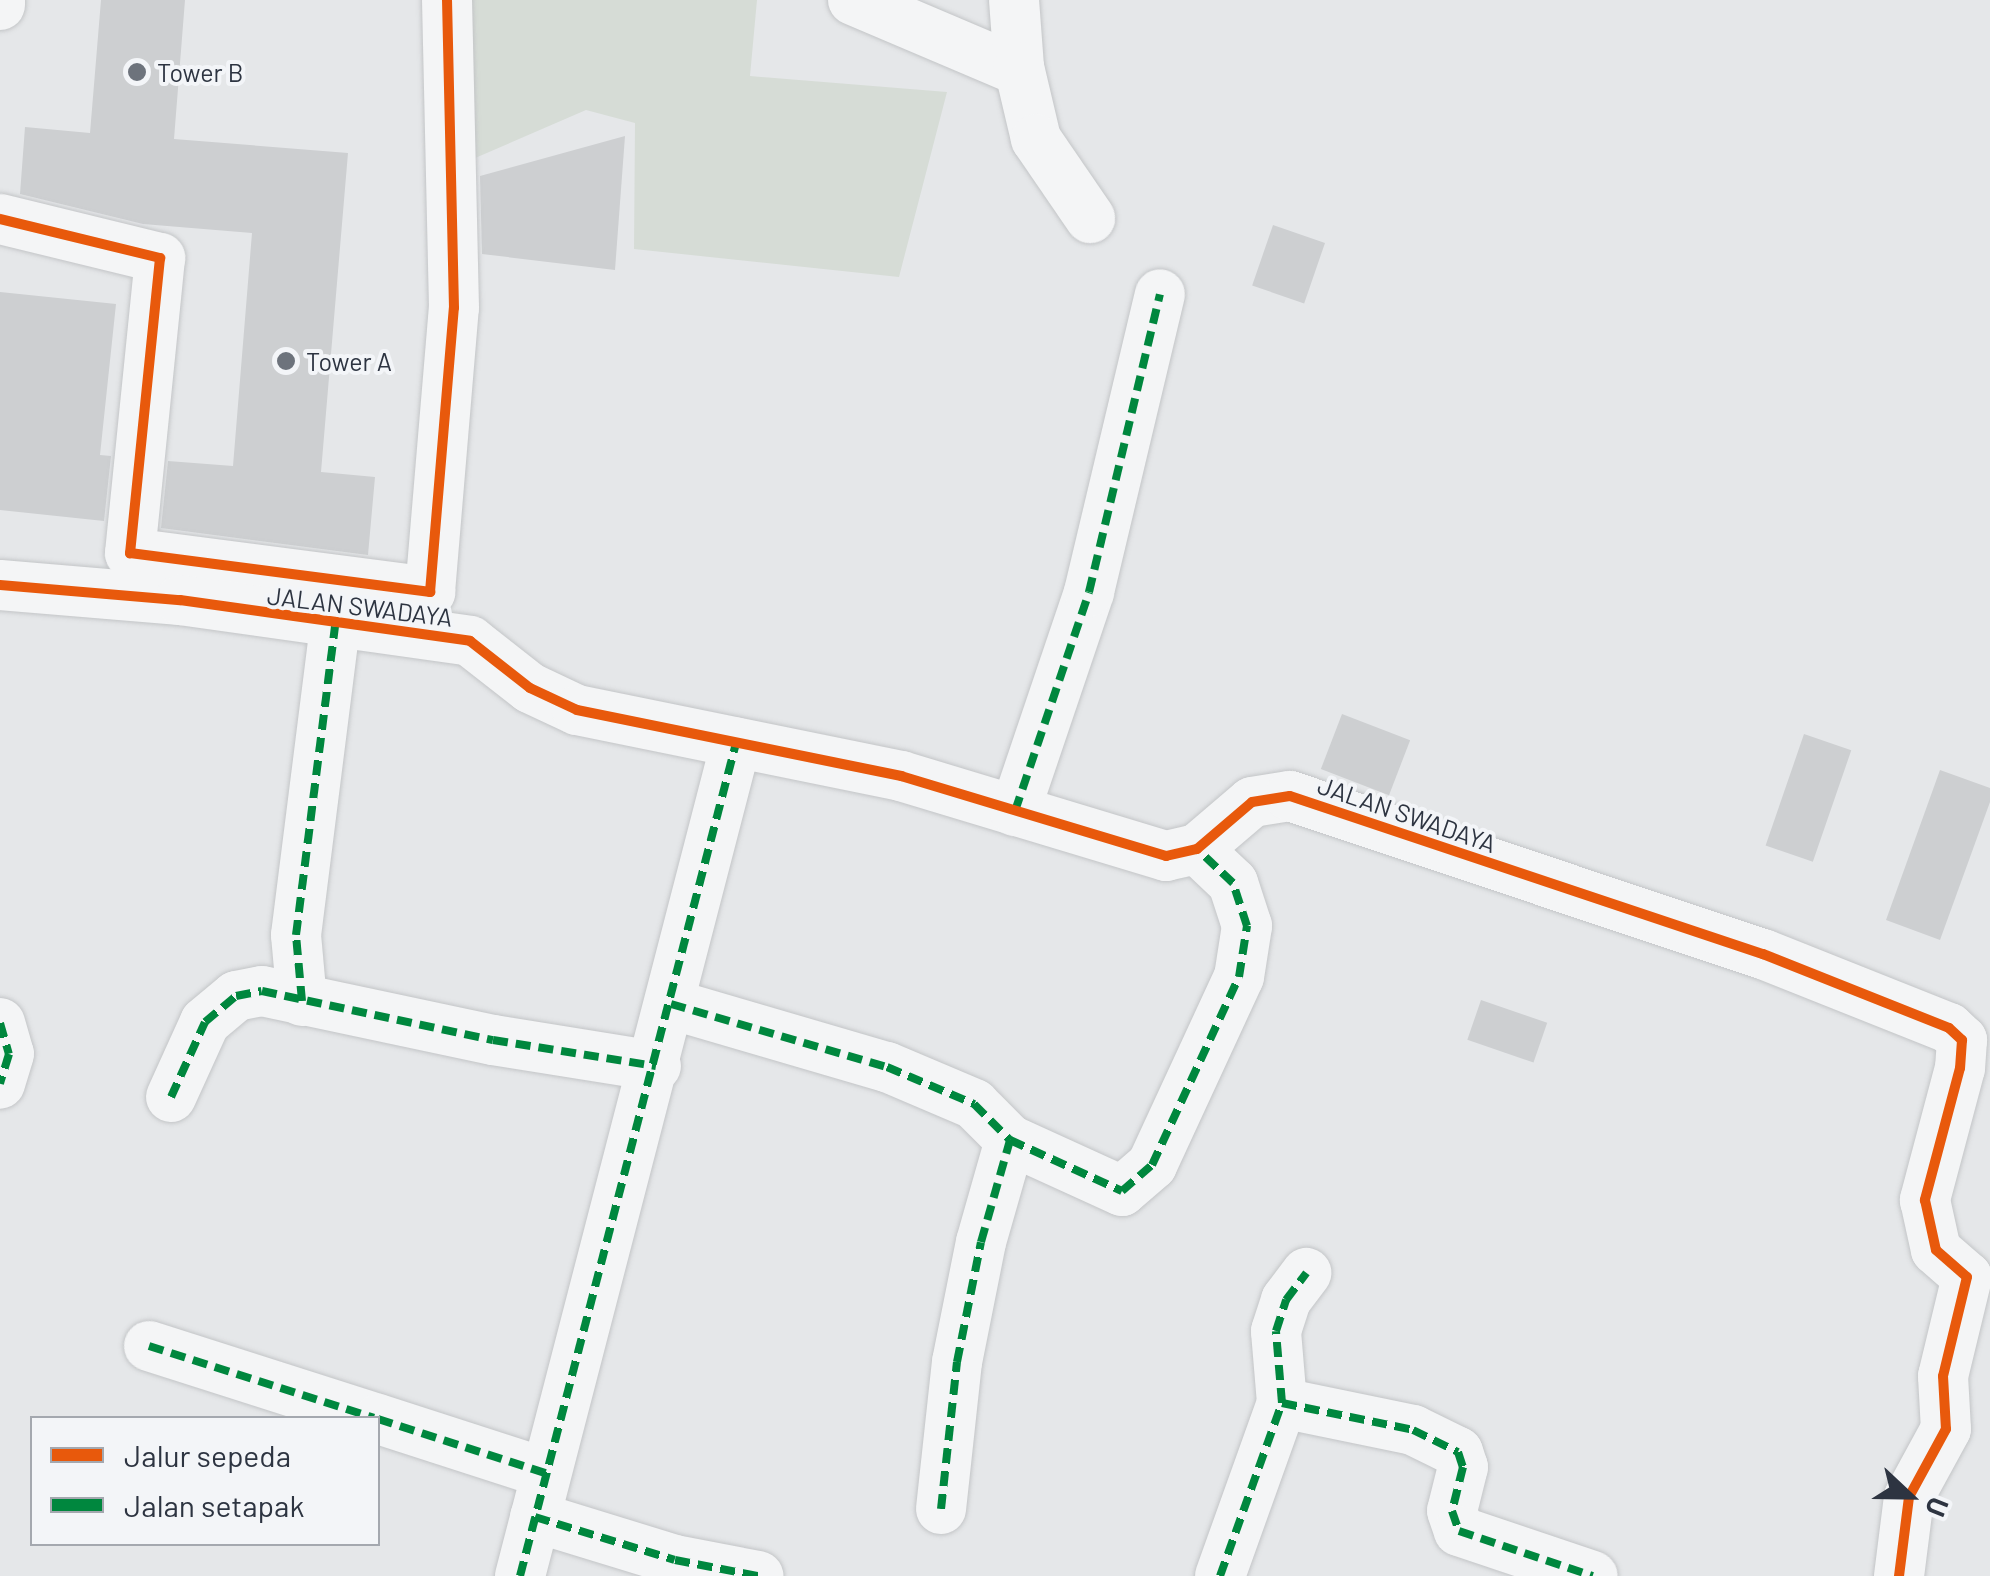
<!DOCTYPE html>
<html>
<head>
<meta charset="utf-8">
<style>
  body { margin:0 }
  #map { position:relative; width:1990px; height:1576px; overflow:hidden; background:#e5e7e9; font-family:Barlow,sans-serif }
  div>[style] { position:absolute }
  .green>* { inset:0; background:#d6dcd6 }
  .building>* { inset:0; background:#cdcfd1; transform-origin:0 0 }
  .roads { filter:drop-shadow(0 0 2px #c3c5c7) drop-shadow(0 0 2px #c3c5c7) }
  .minor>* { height:50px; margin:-25px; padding:0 25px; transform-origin:25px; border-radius:25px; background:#f4f5f6 }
  .quiet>* { height:8px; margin-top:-4px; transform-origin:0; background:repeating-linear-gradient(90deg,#00873e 0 15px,transparent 0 23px) }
  .cycleway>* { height:10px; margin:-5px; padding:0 5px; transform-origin:5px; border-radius:5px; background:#e8590c }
  .dots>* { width:28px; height:28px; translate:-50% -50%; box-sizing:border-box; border:5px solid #f3f5f8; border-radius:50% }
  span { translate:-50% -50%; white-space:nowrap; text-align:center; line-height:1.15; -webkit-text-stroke:8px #f3f5f8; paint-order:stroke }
  .poi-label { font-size:25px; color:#2d3441 }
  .left { translate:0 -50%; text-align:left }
  .street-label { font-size:25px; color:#2d3441 }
  .legend { position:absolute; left:30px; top:1416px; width:350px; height:130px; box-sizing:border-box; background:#f3f5f8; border:2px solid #a4a8af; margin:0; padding:12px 18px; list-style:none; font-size:30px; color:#2d3441 }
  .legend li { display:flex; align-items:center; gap:20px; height:50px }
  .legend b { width:50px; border:2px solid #a4a8af }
  .north { position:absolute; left:1860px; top:1446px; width:100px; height:100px; -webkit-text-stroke:8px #f3f5f8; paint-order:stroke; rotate:112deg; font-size:28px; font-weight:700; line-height:40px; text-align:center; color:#2d3441 }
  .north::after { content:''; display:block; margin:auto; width:35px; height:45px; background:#2d3441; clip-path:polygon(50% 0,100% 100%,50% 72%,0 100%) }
</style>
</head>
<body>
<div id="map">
  <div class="green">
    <i style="clip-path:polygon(422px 0,757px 0,750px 76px,947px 92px,899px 277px,634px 249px,635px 123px,586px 110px,445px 171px)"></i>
  </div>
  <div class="building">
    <i style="clip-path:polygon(101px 0,185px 0,174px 139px,348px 153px,321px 472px,375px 477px,368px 555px,161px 528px,168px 461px,233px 466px,252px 233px,143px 224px,20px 194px,25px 127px,90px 133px)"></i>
    <i style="clip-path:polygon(625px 136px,615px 270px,482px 254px,480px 176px)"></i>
    <i style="left:1273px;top:225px;width:55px;height:64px;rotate:19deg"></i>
    <i style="clip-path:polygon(0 292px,116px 304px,100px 455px,111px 456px,104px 521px,0 510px)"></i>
    <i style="left:1342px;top:714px;width:73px;height:59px;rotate:21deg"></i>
    <i style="left:1804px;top:734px;width:50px;height:118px;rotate:19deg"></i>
    <i style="clip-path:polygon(1940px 770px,1990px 788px,1990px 802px,1940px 940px,1886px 920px)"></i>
    <i style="left:1481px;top:1000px;width:70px;height:42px;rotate:19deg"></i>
  </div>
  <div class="roads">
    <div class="minor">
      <i style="left:853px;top:0;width:181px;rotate:23deg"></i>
      <i style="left:1014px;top:0;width:67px;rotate:85.7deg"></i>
      <i style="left:1019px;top:67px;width:74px;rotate:76.7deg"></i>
      <i style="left:1036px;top:139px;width:96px;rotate:55.6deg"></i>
      <i style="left:0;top:5px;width:5px;rotate:-90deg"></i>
      <i style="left:0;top:219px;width:165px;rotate:13.7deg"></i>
      <i style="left:160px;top:258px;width:297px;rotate:95.8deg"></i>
      <i style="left:130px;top:553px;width:303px;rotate:7.4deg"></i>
      <i style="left:430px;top:592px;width:285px;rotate:-85.2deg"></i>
      <i style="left:454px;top:308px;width:308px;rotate:-91.3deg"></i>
      <i style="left:0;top:585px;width:181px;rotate:4.8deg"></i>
      <i style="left:180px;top:600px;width:293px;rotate:8deg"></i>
      <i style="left:470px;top:641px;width:76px;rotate:38.1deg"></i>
      <i style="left:530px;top:688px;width:52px;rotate:25.1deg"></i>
      <i style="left:577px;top:710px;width:331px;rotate:11.5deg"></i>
      <i style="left:901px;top:776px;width:277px;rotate:16.8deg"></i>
      <i style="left:1166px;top:856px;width:32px;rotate:-13deg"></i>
      <i style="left:1197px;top:849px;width:72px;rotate:-40.5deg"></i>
      <i style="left:1252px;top:802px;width:38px;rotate:-9deg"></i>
      <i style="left:1290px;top:796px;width:499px;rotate:18.5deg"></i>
      <i style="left:1763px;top:954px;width:200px;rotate:21.7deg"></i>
      <i style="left:1949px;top:1028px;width:18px;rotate:43deg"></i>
      <i style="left:1962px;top:1040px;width:28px;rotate:94deg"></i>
      <i style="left:1960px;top:1068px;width:137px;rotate:104.9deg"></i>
      <i style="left:1925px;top:1200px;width:51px;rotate:77.6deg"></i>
      <i style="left:1936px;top:1250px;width:41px;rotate:41.1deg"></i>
      <i style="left:1967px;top:1277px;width:102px;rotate:103.6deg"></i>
      <i style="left:1943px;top:1376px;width:53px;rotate:86.8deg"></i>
      <i style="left:1946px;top:1429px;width:77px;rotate:118.6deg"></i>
      <i style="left:1909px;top:1497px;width:80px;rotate:97.2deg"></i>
      <i style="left:1015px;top:811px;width:231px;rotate:-71.3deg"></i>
      <i style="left:1089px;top:592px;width:306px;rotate:-76.6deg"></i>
      <i style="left:302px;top:1001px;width:66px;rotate:-95.2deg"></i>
      <i style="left:296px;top:935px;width:311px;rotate:-82.8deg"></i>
      <i style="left:671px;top:1004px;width:225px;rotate:16.3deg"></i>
      <i style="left:887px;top:1067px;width:95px;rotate:23deg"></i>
      <i style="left:974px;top:1104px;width:51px;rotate:45deg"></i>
      <i style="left:1010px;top:1140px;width:123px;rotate:24.5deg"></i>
      <i style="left:1122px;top:1191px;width:40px;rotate:-41deg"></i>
      <i style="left:1152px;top:1165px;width:207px;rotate:-65.2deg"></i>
      <i style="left:1239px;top:977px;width:52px;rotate:-81.1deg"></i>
      <i style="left:1247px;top:926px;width:45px;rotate:-108deg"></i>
      <i style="left:1233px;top:883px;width:50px;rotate:-136.6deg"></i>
      <i style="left:0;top:1023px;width:32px;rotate:74deg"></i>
      <i style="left:9px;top:1054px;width:31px;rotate:107deg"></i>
      <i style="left:171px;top:1097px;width:82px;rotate:-65.6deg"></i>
      <i style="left:205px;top:1022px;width:40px;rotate:-40deg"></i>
      <i style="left:236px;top:996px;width:26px;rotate:-11deg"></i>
      <i style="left:262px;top:991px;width:236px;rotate:12deg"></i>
      <i style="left:493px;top:1040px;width:165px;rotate:9.1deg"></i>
      <i style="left:149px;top:1346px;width:236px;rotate:17.7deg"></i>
      <i style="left:1282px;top:1403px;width:134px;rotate:11.6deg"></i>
      <i style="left:1413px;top:1430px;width:50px;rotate:26.1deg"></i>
      <i style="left:1458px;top:1452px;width:16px;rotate:72deg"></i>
      <i style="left:1463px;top:1467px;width:45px;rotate:104deg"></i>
      <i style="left:1452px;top:1511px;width:21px;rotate:71deg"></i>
      <i style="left:1459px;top:1531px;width:141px;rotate:18.6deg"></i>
      <i style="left:378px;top:1419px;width:176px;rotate:17.9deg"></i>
      <i style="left:941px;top:1509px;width:148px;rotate:-83.8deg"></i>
      <i style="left:957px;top:1362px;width:122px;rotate:-78.7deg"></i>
      <i style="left:981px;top:1242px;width:106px;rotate:-74.1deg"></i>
      <i style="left:535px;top:1517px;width:146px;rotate:17.1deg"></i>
      <i style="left:675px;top:1560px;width:85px;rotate:10.9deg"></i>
      <i style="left:520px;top:1576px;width:861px;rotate:-75.46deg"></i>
      <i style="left:1220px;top:1576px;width:184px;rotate:-70.3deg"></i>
      <i style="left:1282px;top:1403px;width:72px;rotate:-94.8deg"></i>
      <i style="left:1276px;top:1331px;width:33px;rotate:-72deg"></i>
      <i style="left:1286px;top:1300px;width:34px;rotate:-53deg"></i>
    </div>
  </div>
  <div class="quiet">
    <i style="left:1015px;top:811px;width:231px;rotate:-71.3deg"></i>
    <i style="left:1089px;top:592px;width:306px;rotate:-76.6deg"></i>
    <i style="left:302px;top:1001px;width:66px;rotate:-95.2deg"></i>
    <i style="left:296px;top:935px;width:311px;rotate:-82.8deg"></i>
    <i style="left:671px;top:1004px;width:225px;rotate:16.3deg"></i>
    <i style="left:887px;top:1067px;width:95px;rotate:23deg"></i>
    <i style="left:974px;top:1104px;width:51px;rotate:45deg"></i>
    <i style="left:1010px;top:1140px;width:123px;rotate:24.5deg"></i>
    <i style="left:1122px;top:1191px;width:40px;rotate:-41deg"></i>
    <i style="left:1152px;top:1165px;width:207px;rotate:-65.2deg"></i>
    <i style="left:1239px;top:977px;width:52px;rotate:-81.1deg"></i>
    <i style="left:1247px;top:926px;width:45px;rotate:-108deg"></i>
    <i style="left:1233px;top:883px;width:50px;rotate:-136.6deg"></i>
    <i style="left:0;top:1023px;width:32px;rotate:74deg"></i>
    <i style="left:9px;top:1054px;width:31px;rotate:107deg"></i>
    <i style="left:171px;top:1097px;width:82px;rotate:-65.6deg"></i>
    <i style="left:205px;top:1022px;width:40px;rotate:-40deg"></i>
    <i style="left:236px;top:996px;width:26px;rotate:-11deg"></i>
    <i style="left:262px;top:991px;width:236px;rotate:12deg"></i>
    <i style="left:493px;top:1040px;width:165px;rotate:9.1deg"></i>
    <i style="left:149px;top:1346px;width:236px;rotate:17.7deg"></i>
    <i style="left:1282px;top:1403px;width:134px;rotate:11.6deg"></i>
    <i style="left:1413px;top:1430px;width:50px;rotate:26.1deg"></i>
    <i style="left:1458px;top:1452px;width:16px;rotate:72deg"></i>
    <i style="left:1463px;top:1467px;width:45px;rotate:104deg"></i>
    <i style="left:1452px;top:1511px;width:21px;rotate:71deg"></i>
    <i style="left:1459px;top:1531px;width:141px;rotate:18.6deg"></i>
    <i style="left:378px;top:1419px;width:176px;rotate:17.9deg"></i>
    <i style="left:941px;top:1509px;width:148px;rotate:-83.8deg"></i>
    <i style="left:957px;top:1362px;width:122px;rotate:-78.7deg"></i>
    <i style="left:981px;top:1242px;width:106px;rotate:-74.1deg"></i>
    <i style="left:535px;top:1517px;width:146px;rotate:17.1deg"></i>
    <i style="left:675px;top:1560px;width:85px;rotate:10.9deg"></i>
    <i style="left:520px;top:1576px;width:861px;rotate:-75.46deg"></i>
    <i style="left:1220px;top:1576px;width:184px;rotate:-70.3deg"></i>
    <i style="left:1282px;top:1403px;width:72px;rotate:-94.8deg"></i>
    <i style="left:1276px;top:1331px;width:33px;rotate:-72deg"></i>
    <i style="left:1286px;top:1300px;width:34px;rotate:-53deg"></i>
  </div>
  <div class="cycleway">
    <i style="left:0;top:219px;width:165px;rotate:13.7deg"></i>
    <i style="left:160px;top:258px;width:297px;rotate:95.8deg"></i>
    <i style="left:130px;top:553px;width:303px;rotate:7.4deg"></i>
    <i style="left:430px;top:592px;width:285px;rotate:-85.2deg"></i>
    <i style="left:454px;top:308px;width:308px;rotate:-91.3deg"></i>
    <i style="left:0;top:585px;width:181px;rotate:4.8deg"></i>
    <i style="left:180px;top:600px;width:293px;rotate:8deg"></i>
    <i style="left:470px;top:641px;width:76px;rotate:38.1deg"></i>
    <i style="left:530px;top:688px;width:52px;rotate:25.1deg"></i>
    <i style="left:577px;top:710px;width:331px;rotate:11.5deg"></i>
    <i style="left:901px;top:776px;width:277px;rotate:16.8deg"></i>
    <i style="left:1166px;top:856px;width:32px;rotate:-13deg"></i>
    <i style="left:1197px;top:849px;width:72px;rotate:-40.5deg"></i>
    <i style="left:1252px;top:802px;width:38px;rotate:-9deg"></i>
    <i style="left:1290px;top:796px;width:499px;rotate:18.5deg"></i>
    <i style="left:1763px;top:954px;width:200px;rotate:21.7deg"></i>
    <i style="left:1949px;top:1028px;width:18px;rotate:43deg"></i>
    <i style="left:1962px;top:1040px;width:28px;rotate:94deg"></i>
    <i style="left:1960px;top:1068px;width:137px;rotate:104.9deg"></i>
    <i style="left:1925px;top:1200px;width:51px;rotate:77.6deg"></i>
    <i style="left:1936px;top:1250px;width:41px;rotate:41.1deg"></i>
    <i style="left:1967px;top:1277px;width:102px;rotate:103.6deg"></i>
    <i style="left:1943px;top:1376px;width:53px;rotate:86.8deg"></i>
    <i style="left:1946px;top:1429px;width:77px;rotate:118.6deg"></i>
    <i style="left:1909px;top:1497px;width:80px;rotate:97.2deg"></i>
  </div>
  <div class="dots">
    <i style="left:137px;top:72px;background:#6d737c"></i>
    <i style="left:286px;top:361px;background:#6d737c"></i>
  </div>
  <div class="poi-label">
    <span class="left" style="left:157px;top:72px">Tower B</span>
    <span class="left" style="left:306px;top:361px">Tower A</span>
  </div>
  <div class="street-label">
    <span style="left:360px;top:606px;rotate:7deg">JALAN SWADAYA</span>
    <span style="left:1407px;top:814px;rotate:19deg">JALAN SWADAYA</span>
  </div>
  <ul class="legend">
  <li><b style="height:12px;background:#e8590c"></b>Jalur sepeda</li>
  <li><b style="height:12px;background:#00873e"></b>Jalan setapak</li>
  </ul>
  <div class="north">U</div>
</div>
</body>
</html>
